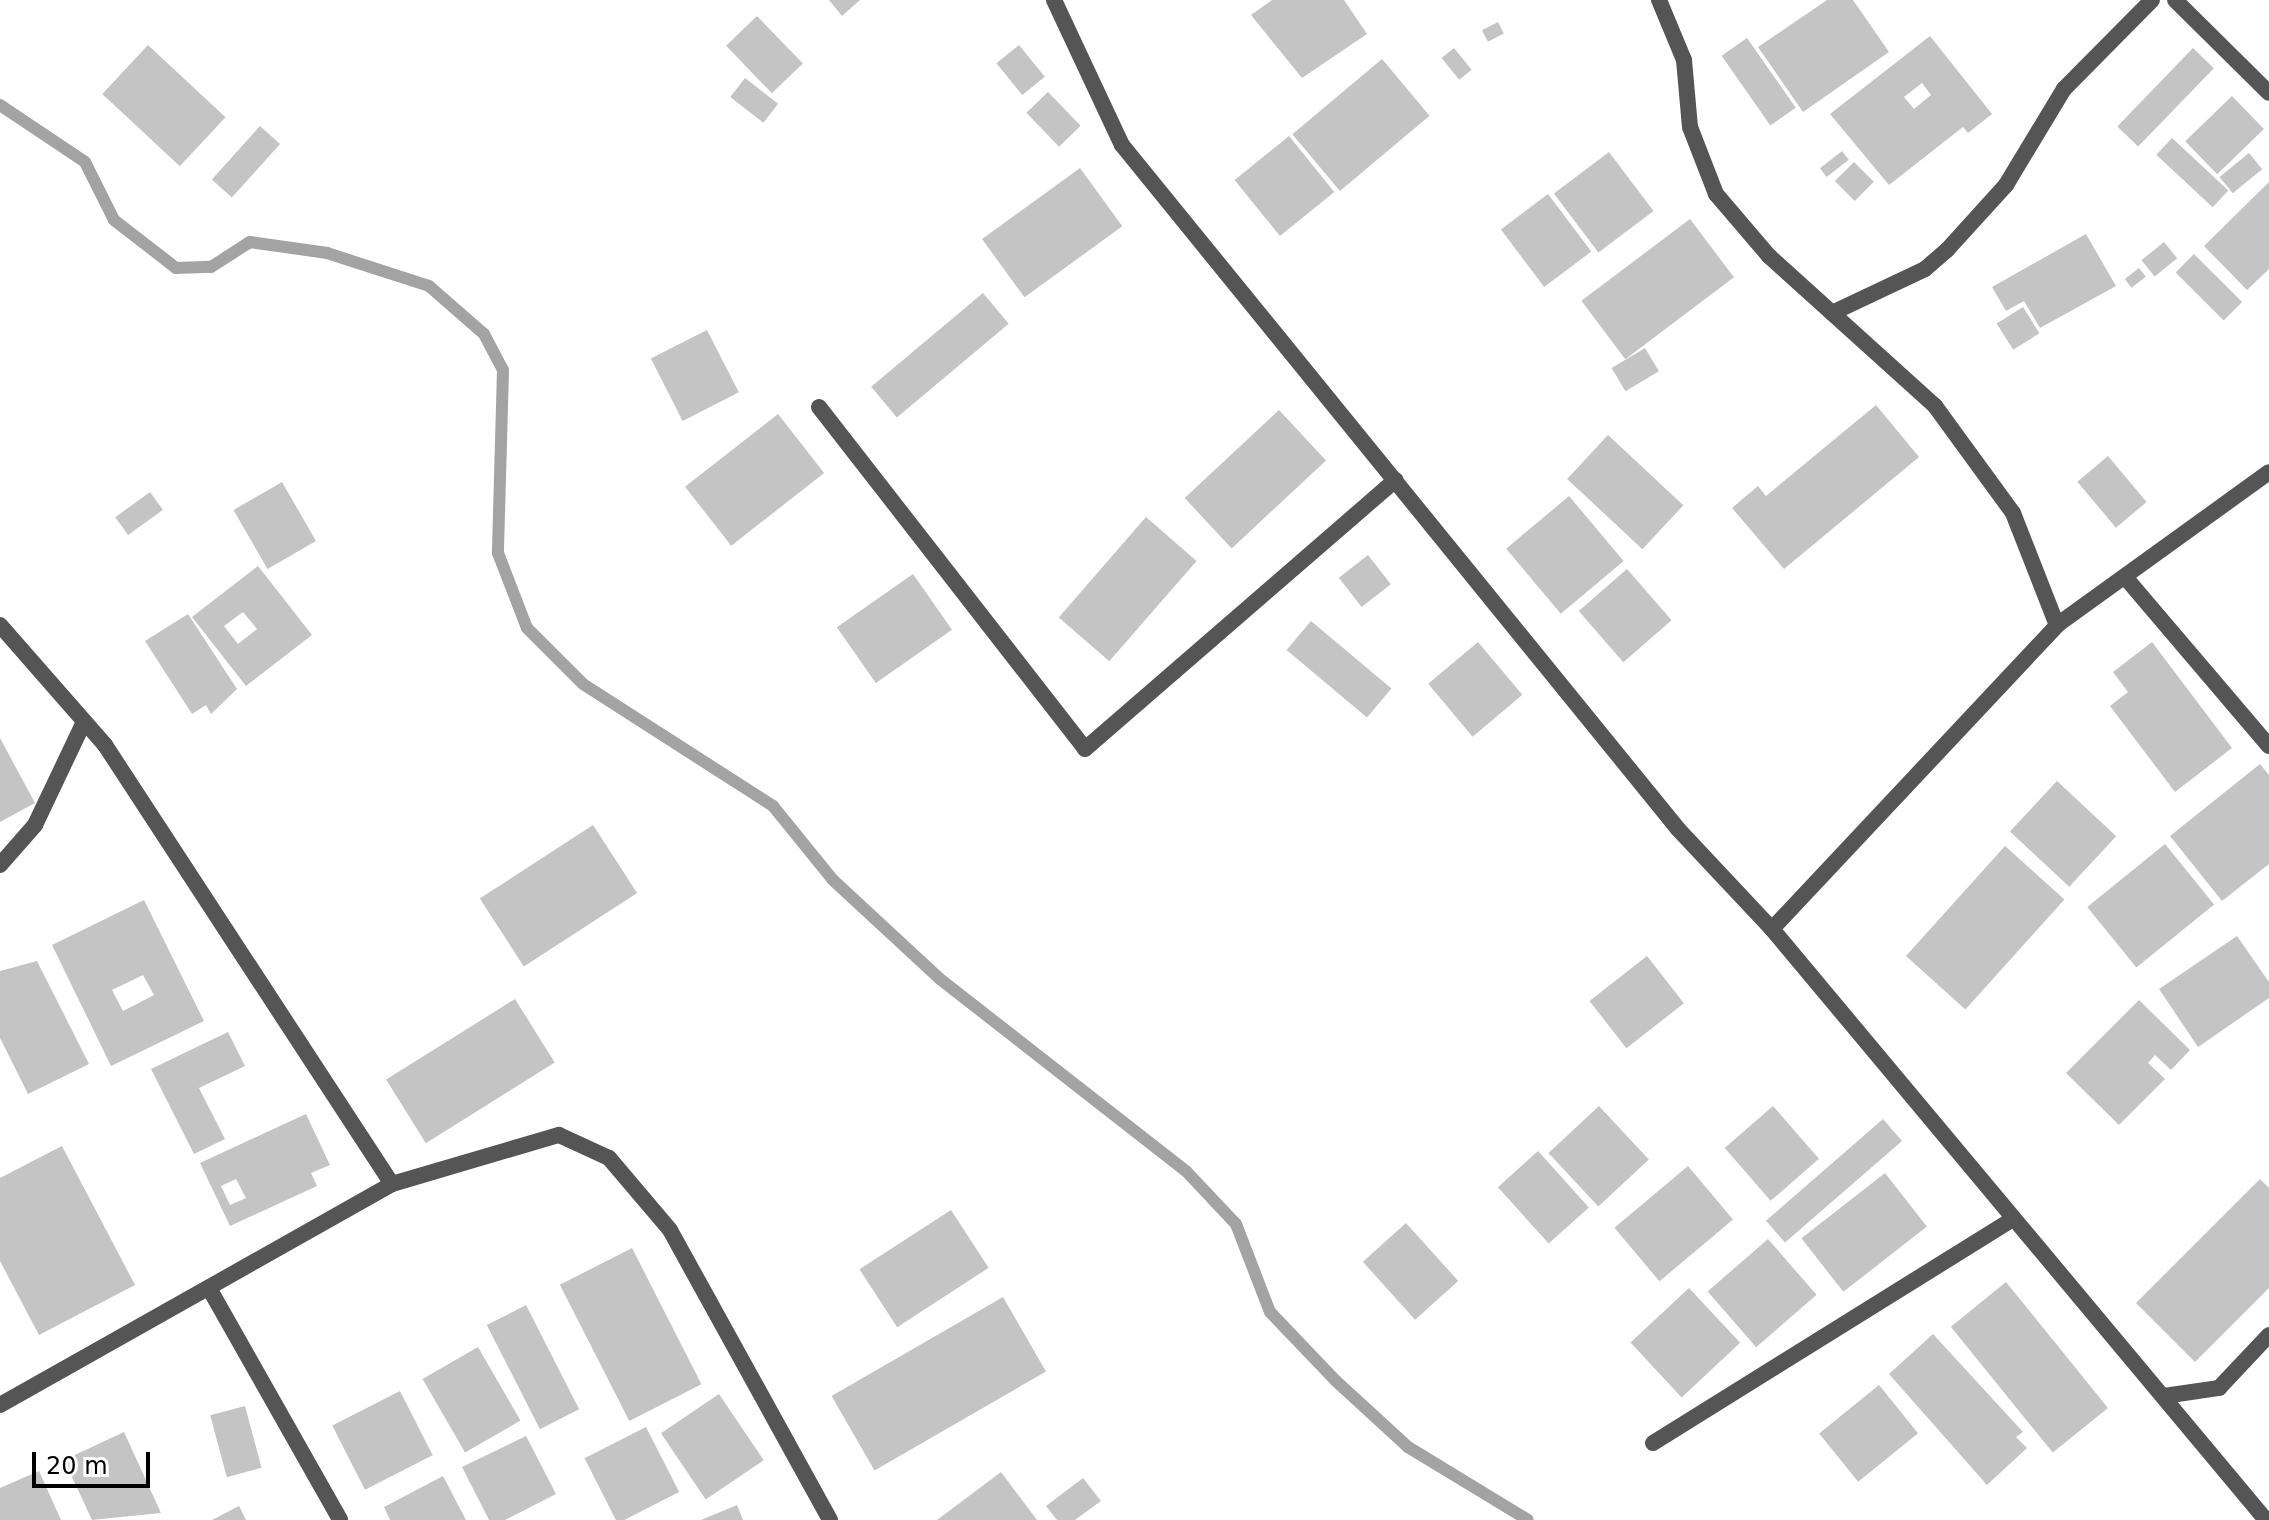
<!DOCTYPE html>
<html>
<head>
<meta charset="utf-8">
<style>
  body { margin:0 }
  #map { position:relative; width:2269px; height:1520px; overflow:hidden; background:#fff; font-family:"DejaVu Sans",sans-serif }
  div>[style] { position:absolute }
  .stream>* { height:12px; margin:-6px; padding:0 6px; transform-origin:6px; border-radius:6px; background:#a3a3a3 }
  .building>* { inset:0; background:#c4c4c4; transform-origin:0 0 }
  .minor>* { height:16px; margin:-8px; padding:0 8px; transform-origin:8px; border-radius:8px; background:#555 }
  span { translate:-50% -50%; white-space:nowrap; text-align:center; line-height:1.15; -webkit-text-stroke:7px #fff; paint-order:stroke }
  .scale { position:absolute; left:32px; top:1452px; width:118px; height:36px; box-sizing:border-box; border:4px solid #000; border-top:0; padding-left:10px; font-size:24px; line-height:28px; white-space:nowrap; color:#000; -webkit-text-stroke:6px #fff; paint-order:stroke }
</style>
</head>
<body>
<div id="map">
  <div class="stream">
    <i style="left:0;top:105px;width:102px;rotate:33.8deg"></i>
    <i style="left:85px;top:162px;width:65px;rotate:63.4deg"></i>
    <i style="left:114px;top:220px;width:78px;rotate:37.7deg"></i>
    <i style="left:176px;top:268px;width:35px;rotate:-2deg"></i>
    <i style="left:211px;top:267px;width:46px;rotate:-32.7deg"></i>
    <i style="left:250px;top:242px;width:78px;rotate:8.1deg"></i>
    <i style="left:327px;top:253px;width:107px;rotate:17.9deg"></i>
    <i style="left:429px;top:286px;width:73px;rotate:41.1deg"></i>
    <i style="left:484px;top:334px;width:41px;rotate:62.2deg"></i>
    <i style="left:503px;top:370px;width:183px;rotate:91.6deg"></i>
    <i style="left:498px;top:553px;width:80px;rotate:68.9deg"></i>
    <i style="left:527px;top:628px;width:79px;rotate:45deg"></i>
    <i style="left:583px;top:684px;width:226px;rotate:32.7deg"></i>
    <i style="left:773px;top:806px;width:95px;rotate:51deg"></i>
    <i style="left:833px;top:880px;width:146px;rotate:42.8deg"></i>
    <i style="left:940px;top:979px;width:312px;rotate:38deg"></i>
    <i style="left:1186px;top:1171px;width:73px;rotate:46.7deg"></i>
    <i style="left:1236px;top:1224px;width:94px;rotate:68.9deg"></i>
    <i style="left:1270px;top:1312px;width:95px;rotate:46.3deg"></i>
    <i style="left:1336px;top:1381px;width:98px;rotate:42.5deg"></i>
    <i style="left:1408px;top:1447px;width:140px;rotate:31.3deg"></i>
  </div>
  <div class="building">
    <i style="clip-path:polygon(829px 0,860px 0,842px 16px)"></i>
    <i style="clip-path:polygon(1272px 0,1344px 0,1367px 34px,1302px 78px,1251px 15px)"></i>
    <i style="clip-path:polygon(1827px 0,1853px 0,1889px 52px,1803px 112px,1758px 47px)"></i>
    <i style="left:757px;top:16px;width:66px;height:43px;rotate:46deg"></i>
    <i style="left:1498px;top:22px;width:13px;height:18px;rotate:63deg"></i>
    <i style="clip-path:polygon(evenodd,1930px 36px,1992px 114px,1968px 133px,1963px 127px,1889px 185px,1830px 114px,1930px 36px,1922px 83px,1931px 95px,1914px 109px,1904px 97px,1922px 83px)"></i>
    <i style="left:1747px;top:38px;width:85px;height:31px;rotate:55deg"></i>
    <i style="left:148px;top:45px;width:106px;height:67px;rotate:43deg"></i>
    <i style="left:1019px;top:45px;width:41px;height:29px;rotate:51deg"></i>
    <i style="left:1454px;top:48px;width:28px;height:16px;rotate:51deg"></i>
    <i style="left:2193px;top:48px;width:29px;height:109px;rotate:44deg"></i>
    <i style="left:1382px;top:59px;width:74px;height:117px;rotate:50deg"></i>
    <i style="left:745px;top:78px;width:42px;height:24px;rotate:38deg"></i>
    <i style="left:1048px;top:92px;width:47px;height:30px;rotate:46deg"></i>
    <i style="left:2232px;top:96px;width:46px;height:65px;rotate:46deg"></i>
    <i style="left:260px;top:126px;width:27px;height:72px;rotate:42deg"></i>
    <i style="left:1289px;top:136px;width:72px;height:70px;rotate:51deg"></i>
    <i style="left:2172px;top:138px;width:77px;height:23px;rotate:43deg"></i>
    <i style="left:1842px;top:151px;width:11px;height:28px;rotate:52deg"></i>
    <i style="left:1609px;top:152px;width:74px;height:69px;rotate:53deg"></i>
    <i style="left:2249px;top:153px;width:21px;height:38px;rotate:51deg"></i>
    <i style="left:1854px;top:162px;width:28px;height:27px;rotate:45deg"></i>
    <i style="left:1080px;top:168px;width:72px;height:121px;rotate:54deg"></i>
    <i style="clip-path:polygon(2269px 182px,2269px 269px,2247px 290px,2204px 246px)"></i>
    <i style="left:1548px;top:194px;width:72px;height:59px;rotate:53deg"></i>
    <i style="left:1690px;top:219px;width:73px;height:136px;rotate:53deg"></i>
    <i style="clip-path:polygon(2086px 234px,2116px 286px,2040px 328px,2024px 301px,2006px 311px,1992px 287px)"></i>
    <i style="left:2164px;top:242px;width:21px;height:29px;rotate:51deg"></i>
    <i style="left:2194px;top:254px;width:68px;height:26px;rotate:45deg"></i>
    <i style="left:2139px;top:268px;width:11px;height:18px;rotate:52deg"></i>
    <i style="left:983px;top:293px;width:40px;height:146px;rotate:50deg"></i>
    <i style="left:2023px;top:307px;width:31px;height:31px;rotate:58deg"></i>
    <i style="left:707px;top:330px;width:70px;height:63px;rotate:63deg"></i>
    <i style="left:1645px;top:348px;width:27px;height:39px;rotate:59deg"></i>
    <i style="clip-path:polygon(1876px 405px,1919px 457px,1784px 569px,1732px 508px,1758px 486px,1766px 496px)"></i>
    <i style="left:1279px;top:410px;width:69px;height:129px;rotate:47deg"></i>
    <i style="left:778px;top:414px;width:75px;height:118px;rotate:52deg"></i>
    <i style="left:1608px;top:435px;width:103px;height:60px;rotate:43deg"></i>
    <i style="left:2108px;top:456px;width:60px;height:40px;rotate:50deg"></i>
    <i style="left:282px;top:482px;width:68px;height:56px;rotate:60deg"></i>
    <i style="left:150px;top:492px;width:22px;height:43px;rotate:54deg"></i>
    <i style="left:1569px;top:496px;width:85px;height:82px;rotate:50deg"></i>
    <i style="left:1146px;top:517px;width:67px;height:133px;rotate:41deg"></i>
    <i style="left:1368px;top:555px;width:37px;height:37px;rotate:52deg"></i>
    <i style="clip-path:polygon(evenodd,258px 566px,312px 635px,246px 686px,192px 617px,258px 566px,243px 612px,257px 629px,238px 644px,224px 626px,243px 612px)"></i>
    <i style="left:1627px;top:569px;width:68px;height:64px;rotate:49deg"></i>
    <i style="left:913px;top:574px;width:68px;height:93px;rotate:55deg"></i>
    <i style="clip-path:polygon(188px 614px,237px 689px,211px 714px,206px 705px,192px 714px,145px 641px)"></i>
    <i style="left:1311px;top:621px;width:105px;height:38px;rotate:40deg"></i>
    <i style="left:1478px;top:642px;width:69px;height:65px;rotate:50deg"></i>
    <i style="clip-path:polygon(2152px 642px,2232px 748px,2175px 792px,2110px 706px,2128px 692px,2113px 672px)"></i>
    <i style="clip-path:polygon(0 738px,35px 803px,0 822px)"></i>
    <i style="clip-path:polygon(2260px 764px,2269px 775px,2269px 864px,2222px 901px,2170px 836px)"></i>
    <i style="left:2057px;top:781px;width:81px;height:69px;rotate:43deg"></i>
    <i style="left:593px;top:825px;width:81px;height:135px;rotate:57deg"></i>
    <i style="left:2165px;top:844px;width:78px;height:100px;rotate:51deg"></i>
    <i style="left:2005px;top:846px;width:80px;height:148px;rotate:42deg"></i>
    <i style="clip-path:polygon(evenodd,144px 900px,204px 1021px,111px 1066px,52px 945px,144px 900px,143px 975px,154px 995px,123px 1011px,112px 990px,143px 975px)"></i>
    <i style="clip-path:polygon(2237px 936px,2269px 982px,2269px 998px,2198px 1047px,2159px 989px)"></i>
    <i style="left:1647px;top:956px;width:60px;height:73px;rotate:52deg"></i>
    <i style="clip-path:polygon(37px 961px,89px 1064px,28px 1094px,0 1038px,0 971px)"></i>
    <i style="left:515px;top:999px;width:75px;height:152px;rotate:58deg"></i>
    <i style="clip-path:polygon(2139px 1000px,2190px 1050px,2171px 1070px,2155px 1055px,2148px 1063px,2165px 1079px,2119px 1125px,2066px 1073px)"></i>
    <i style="clip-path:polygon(228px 1032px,245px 1066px,199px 1088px,225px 1139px,194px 1154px,151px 1069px)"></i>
    <i style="left:1599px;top:1106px;width:73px;height:69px;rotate:47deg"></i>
    <i style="left:1773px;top:1106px;width:70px;height:64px;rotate:49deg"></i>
    <i style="clip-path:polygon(evenodd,306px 1114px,330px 1165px,311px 1173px,317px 1186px,230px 1226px,200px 1163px,306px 1114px,236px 1179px,246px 1198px,230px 1205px,221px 1186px,236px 1179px)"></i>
    <i style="left:1883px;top:1119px;width:29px;height:155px;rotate:49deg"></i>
    <i style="clip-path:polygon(62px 1146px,135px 1285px,39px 1335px,0 1261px,0 1178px)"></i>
    <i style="left:1538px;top:1151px;width:76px;height:54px;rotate:48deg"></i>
    <i style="left:1688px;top:1166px;width:70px;height:96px;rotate:50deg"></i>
    <i style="left:1885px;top:1173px;width:68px;height:106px;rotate:52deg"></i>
    <i style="clip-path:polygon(2260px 1179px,2269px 1188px,2269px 1288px,2195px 1362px,2136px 1303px)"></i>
    <i style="left:951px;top:1210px;width:69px;height:109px;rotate:57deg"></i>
    <i style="left:1406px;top:1223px;width:78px;height:58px;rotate:48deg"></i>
    <i style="left:1768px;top:1239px;width:74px;height:80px;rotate:49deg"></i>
    <i style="left:632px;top:1248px;width:153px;height:81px;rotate:63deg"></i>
    <i style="left:2006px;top:1282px;width:162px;height:71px;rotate:51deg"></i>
    <i style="left:1689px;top:1288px;width:75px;height:80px;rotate:47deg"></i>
    <i style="left:1003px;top:1297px;width:86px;height:198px;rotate:60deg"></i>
    <i style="left:526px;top:1305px;width:117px;height:44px;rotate:63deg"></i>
    <i style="clip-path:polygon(1933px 1334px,2023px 1432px,2016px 1437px,2027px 1448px,1987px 1485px,1889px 1374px)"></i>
    <i style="left:478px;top:1347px;width:85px;height:64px;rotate:60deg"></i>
    <i style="left:1879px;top:1385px;width:62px;height:77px;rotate:51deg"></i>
    <i style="left:400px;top:1391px;width:72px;height:76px;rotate:63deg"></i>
    <i style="left:719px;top:1394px;width:80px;height:70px;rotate:56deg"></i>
    <i style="left:245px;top:1406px;width:64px;height:36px;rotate:75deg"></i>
    <i style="left:646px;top:1427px;width:73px;height:69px;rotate:63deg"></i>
    <i style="clip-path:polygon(124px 1432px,161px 1513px,92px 1520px,64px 1460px)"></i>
    <i style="clip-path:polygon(526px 1436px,556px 1494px,505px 1520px,489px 1520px,462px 1467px)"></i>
    <i style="clip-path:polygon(39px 1471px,61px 1520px,0 1520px,0 1488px)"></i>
    <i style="clip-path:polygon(1001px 1472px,1037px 1520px,937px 1520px)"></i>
    <i style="clip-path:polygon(443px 1476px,466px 1520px,390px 1520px,384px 1507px)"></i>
    <i style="clip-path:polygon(1083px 1478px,1101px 1501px,1075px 1520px,1057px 1520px,1046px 1506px)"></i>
    <i style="clip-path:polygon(737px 1505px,743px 1520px,701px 1520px)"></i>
    <i style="clip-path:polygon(239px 1506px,246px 1520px,212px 1520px)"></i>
  </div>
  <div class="minor">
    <i style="left:1054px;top:0;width:160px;rotate:64.9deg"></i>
    <i style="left:1122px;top:145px;width:881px;rotate:50.89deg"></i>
    <i style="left:1678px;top:829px;width:137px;rotate:46.8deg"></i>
    <i style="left:1772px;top:929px;width:770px;rotate:50.11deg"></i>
    <i style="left:1659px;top:0;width:65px;rotate:67.4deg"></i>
    <i style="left:1684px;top:60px;width:67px;rotate:84.9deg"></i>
    <i style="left:1690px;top:127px;width:72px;rotate:68.8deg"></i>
    <i style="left:1716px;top:194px;width:82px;rotate:49.5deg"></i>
    <i style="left:1769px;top:256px;width:224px;rotate:42.1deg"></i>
    <i style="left:1935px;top:406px;width:132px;rotate:53.9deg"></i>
    <i style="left:2013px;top:513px;width:120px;rotate:68.6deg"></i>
    <i style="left:2175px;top:0;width:132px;rotate:44.7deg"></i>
    <i style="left:1832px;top:313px;width:103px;rotate:-25.3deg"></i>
    <i style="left:1925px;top:269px;width:29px;rotate:-41deg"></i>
    <i style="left:1947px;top:250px;width:88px;rotate:-47.8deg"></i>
    <i style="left:2006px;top:185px;width:112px;rotate:-58.9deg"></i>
    <i style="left:2064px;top:89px;width:125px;rotate:-45.3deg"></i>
    <i style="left:819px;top:407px;width:433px;rotate:52.1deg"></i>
    <i style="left:1085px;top:749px;width:411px;rotate:-40.9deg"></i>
    <i style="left:2125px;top:577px;width:222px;rotate:49.6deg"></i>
    <i style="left:0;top:625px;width:159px;rotate:48.8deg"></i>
    <i style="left:105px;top:745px;width:524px;rotate:56.83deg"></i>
    <i style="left:0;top:865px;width:53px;rotate:-48.8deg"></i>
    <i style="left:35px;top:825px;width:114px;rotate:-64.6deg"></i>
    <i style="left:1772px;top:929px;width:417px;rotate:-46.8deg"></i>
    <i style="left:2057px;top:625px;width:261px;rotate:-35.8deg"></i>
    <i style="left:209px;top:1288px;width:266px;rotate:60.5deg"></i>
    <i style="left:2164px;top:1396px;width:56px;rotate:-8.3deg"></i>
    <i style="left:2219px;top:1388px;width:73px;rotate:-46.7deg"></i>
    <i style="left:0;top:1405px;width:450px;rotate:-29.4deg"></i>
    <i style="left:392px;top:1184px;width:174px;rotate:-16.4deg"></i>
    <i style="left:559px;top:1135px;width:55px;rotate:24.7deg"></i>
    <i style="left:609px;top:1158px;width:94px;rotate:49.7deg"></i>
    <i style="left:670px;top:1230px;width:331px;rotate:61.1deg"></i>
    <i style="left:1653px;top:1443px;width:424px;rotate:-31.9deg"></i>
  </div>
  <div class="scale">20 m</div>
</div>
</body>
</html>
